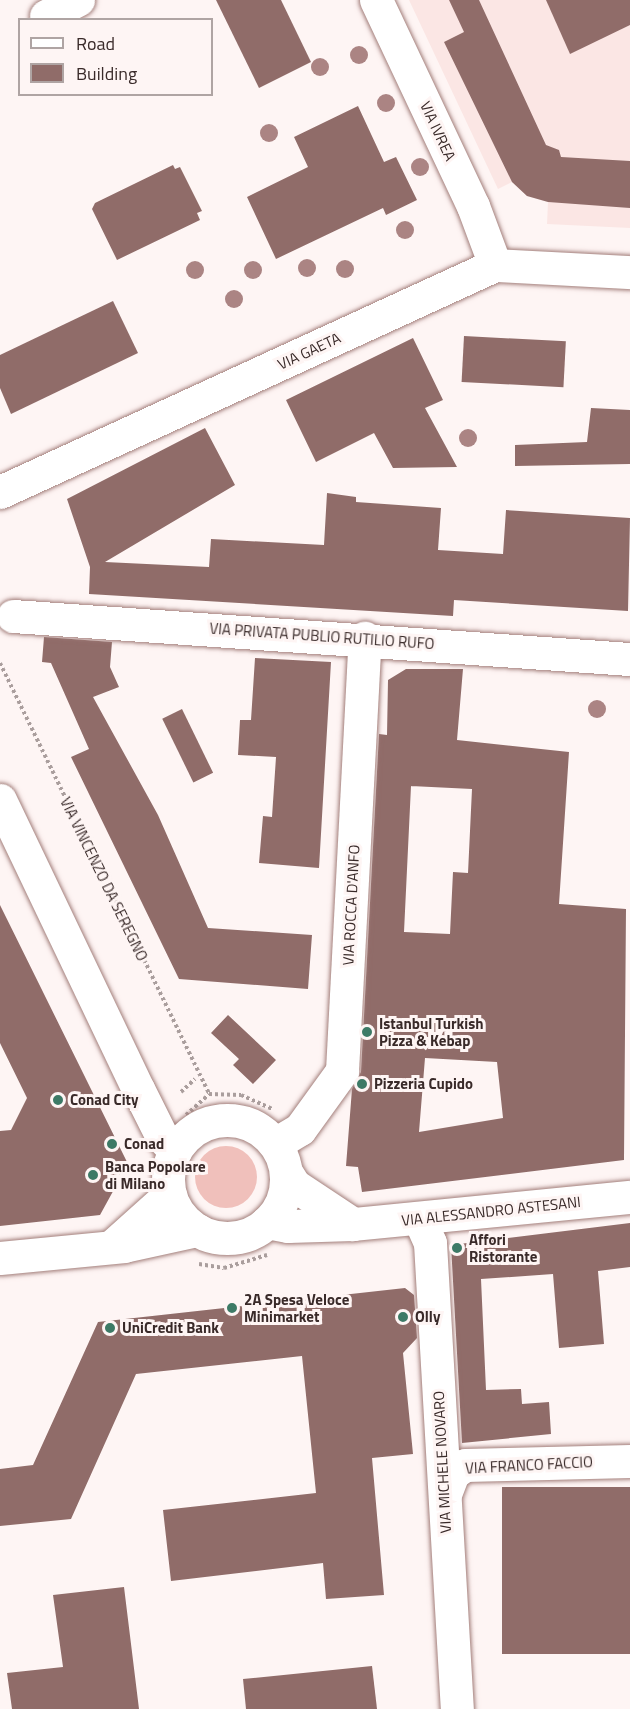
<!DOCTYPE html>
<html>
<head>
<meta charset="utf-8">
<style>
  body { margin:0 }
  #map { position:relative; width:630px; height:1709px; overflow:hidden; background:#fef5f4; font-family:"Titillium Web",sans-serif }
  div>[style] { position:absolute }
  .built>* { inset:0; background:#fbe6e4 }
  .green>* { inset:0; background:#f0c0bb }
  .round { border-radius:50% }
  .building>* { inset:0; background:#906c69; transform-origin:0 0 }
  .path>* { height:4px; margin-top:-2px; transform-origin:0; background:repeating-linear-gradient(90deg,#aa9e9d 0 3px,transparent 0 6px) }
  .roads { filter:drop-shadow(0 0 2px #a37f7b) drop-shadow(0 0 2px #a37f7b) }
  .street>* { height:33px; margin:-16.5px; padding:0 16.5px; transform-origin:16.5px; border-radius:16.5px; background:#fff }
  .secondary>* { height:33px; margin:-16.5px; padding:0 16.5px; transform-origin:16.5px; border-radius:16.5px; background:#fff }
  .secondary>.ring { margin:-16.5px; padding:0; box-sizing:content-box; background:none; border:33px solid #fff; border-radius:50% }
  .trees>* { width:18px; height:18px; margin:-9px; border-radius:50%; background:#ab8483 }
  .dots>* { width:16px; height:16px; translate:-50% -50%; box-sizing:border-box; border:3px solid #fef5f4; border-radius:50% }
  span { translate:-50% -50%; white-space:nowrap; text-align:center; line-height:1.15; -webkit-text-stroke:6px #fef5f4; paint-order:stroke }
  .street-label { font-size:15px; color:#392a29 }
  .poi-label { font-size:15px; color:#392a29; font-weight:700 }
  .left { translate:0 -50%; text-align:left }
  .legend { position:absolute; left:18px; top:18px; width:195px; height:78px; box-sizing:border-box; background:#fef5f4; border:2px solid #afa4a3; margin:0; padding:8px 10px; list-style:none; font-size:18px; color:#392a29 }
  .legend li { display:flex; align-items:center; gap:12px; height:30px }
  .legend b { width:30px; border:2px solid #afa4a3 }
</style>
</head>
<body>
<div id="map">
  <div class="built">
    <i style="clip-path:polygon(409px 0,630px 0,630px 228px,547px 224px,548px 202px,527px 196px,512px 182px,498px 189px)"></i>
  </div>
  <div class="green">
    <i class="round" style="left:195px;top:1146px;width:62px;height:62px"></i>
  </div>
  <div class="building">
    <i style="clip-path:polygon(216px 0,281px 0,311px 62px,259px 88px)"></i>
    <i style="clip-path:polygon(449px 0,479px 0,546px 145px,559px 150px,561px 157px,630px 161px,630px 208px,548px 202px,527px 196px,512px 182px,444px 42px,464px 32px)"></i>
    <i style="clip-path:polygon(546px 0,630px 0,630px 25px,570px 54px)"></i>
    <i style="clip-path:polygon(358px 106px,384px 162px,396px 157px,417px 200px,386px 215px,383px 208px,276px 259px,247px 197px,308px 167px,294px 137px)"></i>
    <i style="clip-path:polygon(173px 165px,175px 169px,180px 167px,202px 211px,197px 213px,200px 220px,117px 260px,92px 209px,95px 203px)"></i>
    <i style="clip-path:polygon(113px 301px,138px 353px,11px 414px,0 388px,0 355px)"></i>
    <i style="left:464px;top:336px;width:102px;height:46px;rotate:3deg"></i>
    <i style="clip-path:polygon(413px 338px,443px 400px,425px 408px,457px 467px,393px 468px,374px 433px,316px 462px,286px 400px)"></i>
    <i style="clip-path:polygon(591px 408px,630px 410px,630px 464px,515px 466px,515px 445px,587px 442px)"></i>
    <i style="clip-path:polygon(205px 428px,235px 485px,105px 562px,209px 567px,211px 539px,324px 545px,327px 493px,356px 497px,356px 502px,441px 508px,438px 550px,503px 554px,506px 510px,630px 518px,628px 611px,454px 600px,453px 616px,89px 594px,90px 567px,67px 499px)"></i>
    <i style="clip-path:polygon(44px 637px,112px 642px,110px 667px,119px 687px,93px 697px,158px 815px,208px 928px,312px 935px,308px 989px,179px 979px,71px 757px,89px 749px,51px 663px,42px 662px)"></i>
    <i style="clip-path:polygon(255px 658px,331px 662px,319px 868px,259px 863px,263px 816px,272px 817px,276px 757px,238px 755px,240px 720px,251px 720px)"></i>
    <i style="clip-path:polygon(evenodd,406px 669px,463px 669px,457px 740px,569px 752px,559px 904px,626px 909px,624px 1160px,362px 1192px,358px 1167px,346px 1166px,352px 1089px,361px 1072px,379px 734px,387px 735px,388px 680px,406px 669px,411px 786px,472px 789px,468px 873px,453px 872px,450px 934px,404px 932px,411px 786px,406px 669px,425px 1058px,497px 1062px,503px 1118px,419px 1132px,425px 1058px)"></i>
    <i style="left:182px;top:709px;width:71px;height:22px;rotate:64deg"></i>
    <i style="clip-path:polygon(0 905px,128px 1164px,100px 1215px,0 1226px,0 1131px,11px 1130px,27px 1098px,0 1043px)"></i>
    <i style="clip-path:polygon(228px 1015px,276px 1060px,253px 1084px,233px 1065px,239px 1059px,211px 1033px)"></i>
    <i style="clip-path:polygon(630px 1223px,630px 1267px,598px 1271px,604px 1344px,559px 1348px,553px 1274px,481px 1279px,486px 1390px,521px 1389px,522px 1404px,549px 1402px,551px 1434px,462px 1443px,451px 1245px)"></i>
    <i style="clip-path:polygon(405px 1288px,414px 1295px,417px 1338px,403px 1353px,413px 1454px,372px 1458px,384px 1595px,326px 1599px,323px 1563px,171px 1581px,163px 1510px,316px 1493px,302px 1356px,136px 1374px,71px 1519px,0 1526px,0 1469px,33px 1465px,98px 1322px)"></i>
    <i style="left:630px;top:1487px;width:167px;height:128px;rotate:90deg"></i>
    <i style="clip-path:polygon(124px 1587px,139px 1709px,12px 1709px,7px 1673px,63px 1667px,53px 1595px)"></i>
    <i style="clip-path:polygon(372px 1666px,377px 1709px,246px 1709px,243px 1679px)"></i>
  </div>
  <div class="path">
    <i style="left:0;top:663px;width:479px;rotate:64.1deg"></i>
    <i style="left:181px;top:1092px;width:19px;rotate:-43deg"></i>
    <i style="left:186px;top:1115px;width:31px;rotate:-42deg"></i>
    <i style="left:209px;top:1094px;width:32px;rotate:2deg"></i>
    <i style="left:241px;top:1095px;width:34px;rotate:24deg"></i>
    <i style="left:199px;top:1264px;width:25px;rotate:9deg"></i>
    <i style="left:224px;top:1268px;width:45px;rotate:-16.8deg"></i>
  </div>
  <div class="roads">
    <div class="street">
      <i style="left:376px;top:0;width:228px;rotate:64.8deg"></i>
      <i style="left:473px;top:206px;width:63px;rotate:69.6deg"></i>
      <i style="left:46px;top:16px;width:36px;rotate:-27deg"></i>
      <i style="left:0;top:492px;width:545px;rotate:-24.64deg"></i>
      <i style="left:495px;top:265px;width:135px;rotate:3deg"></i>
      <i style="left:13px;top:616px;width:618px;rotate:3.99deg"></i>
      <i style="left:275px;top:1144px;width:29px;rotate:-31deg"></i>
      <i style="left:300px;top:1129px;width:72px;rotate:-54.1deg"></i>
      <i style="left:342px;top:1071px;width:434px;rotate:-87deg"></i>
      <i style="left:445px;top:1494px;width:22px;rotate:-69deg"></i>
      <i style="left:453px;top:1473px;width:14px;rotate:-34deg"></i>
      <i style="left:465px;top:1465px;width:165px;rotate:-1.4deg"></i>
    </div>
    <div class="secondary">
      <i style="left:0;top:800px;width:320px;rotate:64.5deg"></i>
      <i style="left:138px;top:1089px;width:54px;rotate:63.4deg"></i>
      <i style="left:162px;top:1137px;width:19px;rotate:47deg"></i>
      <i class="ring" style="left:168px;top:1120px;width:85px;height:85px"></i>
      <i style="left:286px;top:1172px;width:15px;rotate:58deg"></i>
      <i style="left:294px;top:1185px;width:71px;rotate:33.5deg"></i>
      <i style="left:419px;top:1218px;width:27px;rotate:66deg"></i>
      <i style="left:430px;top:1243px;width:467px;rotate:86.7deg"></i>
      <i style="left:267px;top:1222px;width:21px;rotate:11deg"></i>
      <i style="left:288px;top:1226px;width:65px;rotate:-1.8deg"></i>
      <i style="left:353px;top:1224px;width:278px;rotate:-5.6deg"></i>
      <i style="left:111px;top:1247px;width:79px;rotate:-41.9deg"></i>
      <i style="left:0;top:1258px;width:125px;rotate:-5.5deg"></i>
      <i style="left:124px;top:1246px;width:75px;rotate:-12.4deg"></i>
    </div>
  </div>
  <div class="trees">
    <i style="left:359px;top:55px"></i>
    <i style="left:320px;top:67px"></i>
    <i style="left:386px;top:103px"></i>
    <i style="left:269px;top:133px"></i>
    <i style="left:420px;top:167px"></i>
    <i style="left:405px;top:230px"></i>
    <i style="left:307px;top:268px"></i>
    <i style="left:345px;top:269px"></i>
    <i style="left:195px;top:270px"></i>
    <i style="left:253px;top:270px"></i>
    <i style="left:234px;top:299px"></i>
    <i style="left:468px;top:438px"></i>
    <i style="left:597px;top:709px"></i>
  </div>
  <div class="dots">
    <i style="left:367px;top:1032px;background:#3d7a66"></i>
    <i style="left:362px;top:1084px;background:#3d7a66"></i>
    <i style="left:58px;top:1100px;background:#3d7a66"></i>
    <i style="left:112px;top:1144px;background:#3d7a66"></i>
    <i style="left:93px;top:1175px;background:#3d7a66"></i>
    <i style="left:457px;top:1248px;background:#3d7a66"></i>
    <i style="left:232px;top:1308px;background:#3d7a66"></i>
    <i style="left:403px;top:1317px;background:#3d7a66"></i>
    <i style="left:110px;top:1328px;background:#3d7a66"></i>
  </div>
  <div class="street-label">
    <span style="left:438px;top:131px;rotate:65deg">VIA IVREA</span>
    <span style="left:309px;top:351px;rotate:-25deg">VIA GAETA</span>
    <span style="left:322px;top:636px;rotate:4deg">VIA PRIVATA PUBLIO RUTILIO RUFO</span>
    <span style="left:104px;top:879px;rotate:64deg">VIA VINCENZO DA SEREGNO</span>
    <span style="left:351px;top:905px;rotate:-87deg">VIA ROCCA D'ANFO</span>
    <span style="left:491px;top:1211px;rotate:-6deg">VIA ALESSANDRO ASTESANI</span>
    <span style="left:442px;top:1462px;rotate:-93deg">VIA MICHELE NOVARO</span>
    <span style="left:529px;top:1465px;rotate:-3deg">VIA FRANCO FACCIO</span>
  </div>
  <div class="poi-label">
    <span class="left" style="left:379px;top:1032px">Istanbul Turkish<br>Pizza &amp; Kebap</span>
    <span class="left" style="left:374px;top:1084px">Pizzeria Cupido</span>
    <span class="left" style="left:70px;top:1100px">Conad City</span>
    <span class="left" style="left:124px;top:1144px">Conad</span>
    <span class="left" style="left:105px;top:1175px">Banca Popolare<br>di Milano</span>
    <span class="left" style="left:469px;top:1248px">Affori<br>Ristorante</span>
    <span class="left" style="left:244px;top:1308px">2A Spesa Veloce<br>Minimarket</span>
    <span class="left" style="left:415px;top:1317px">Olly</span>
    <span class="left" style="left:122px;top:1328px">UniCredit Bank</span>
  </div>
  <ul class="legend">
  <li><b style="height:8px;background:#fff"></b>Road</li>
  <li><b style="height:16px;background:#906c69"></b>Building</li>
  </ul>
</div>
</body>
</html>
